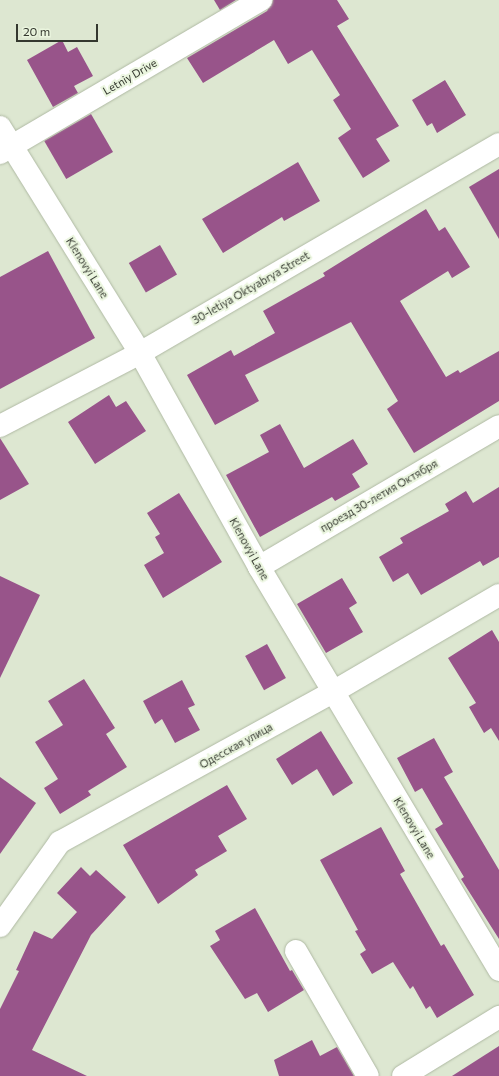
<!DOCTYPE html>
<html>
<head>
<meta charset="utf-8">
<style>
  body { margin:0 }
  #map { position:relative; width:499px; height:1076px; overflow:hidden; background:#dde7d1; font-family:Commissioner,sans-serif }
  div>[style] { position:absolute }
  .building>* { inset:0; background:#98548a; transform-origin:0 0 }
  .roads { filter:drop-shadow(0 0 1px #afb9a3) drop-shadow(0 0 1px #afb9a3) }
  .minor>* { height:22px; margin:-11px; padding:0 11px; transform-origin:11px; border-radius:11px; background:#fff }
  span { translate:-50% -50%; white-space:nowrap; text-align:center; line-height:1.15; -webkit-text-stroke:4px #eaf5de; paint-order:stroke }
  .street-label { font-size:11px; color:#34382f }
  .scale { position:absolute; left:16px; top:24px; width:82px; height:18px; box-sizing:border-box; border:2px solid #34382f; border-top:0; padding-left:5px; font-size:12px; line-height:14px; white-space:nowrap; color:#34382f; -webkit-text-stroke:3px #eaf5de; paint-order:stroke }
</style>
</head>
<body>
<div id="map">
  <div class="building">
    <i style="clip-path:polygon(214px 0,236px 0,220px 10px)"></i>
    <i style="clip-path:polygon(273px 0,337px 0,349px 19px,337px 26px,399px 126px,376px 139px,390px 161px,363px 178px,338px 138px,351px 129px,333px 100px,340px 95px,312px 50px,288px 64px,274px 40px,203px 83px,187px 58px,267px 11px)"></i>
    <i style="clip-path:polygon(62px 40px,68px 52px,77px 47px,93px 76px,74px 86px,78px 93px,53px 107px,27px 60px)"></i>
    <i style="clip-path:polygon(445px 80px,466px 115px,437px 133px,432px 123px,427px 126px,412px 100px)"></i>
    <i style="left:91px;top:114px;width:44px;height:54px;rotate:60deg"></i>
    <i style="clip-path:polygon(298px 162px,320px 201px,284px 221px,282px 217px,223px 253px,202px 219px)"></i>
    <i style="clip-path:polygon(499px 169px,499px 239px,469px 187px)"></i>
    <i style="clip-path:polygon(426px 209px,439px 231px,445px 227px,470px 267px,452px 278px,448px 271px,400px 301px,446px 377px,458px 370px,460px 373px,499px 351px,499px 401px,414px 453px,387px 409px,398px 401px,351px 322px,245px 375px,259px 401px,215px 425px,187px 375px,231px 350px,234px 356px,275px 333px,263px 311px,325px 276px,323px 273px)"></i>
    <i style="left:160px;top:245px;width:34px;height:36px;rotate:60deg"></i>
    <i style="clip-path:polygon(48px 251px,95px 338px,0 389px,0 277px)"></i>
    <i style="clip-path:polygon(109px 395px,116px 407px,126px 401px,146px 431px,95px 464px,68px 422px)"></i>
    <i style="clip-path:polygon(280px 424px,304px 468px,353px 439px,368px 464px,352px 474px,360px 487px,335px 501px,332px 497px,260px 537px,226px 475px,269px 452px,260px 435px)"></i>
    <i style="clip-path:polygon(0 438px,29px 484px,0 500px)"></i>
    <i style="clip-path:polygon(499px 487px,499px 557px,483px 566px,480px 561px,421px 595px,408px 573px,393px 582px,379px 557px,403px 543px,400px 538px,449px 511px,445px 504px,466px 491px,473px 503px)"></i>
    <i style="clip-path:polygon(179px 493px,222px 562px,163px 598px,144px 565px,164px 553px,155px 537px,160px 534px,147px 513px)"></i>
    <i style="clip-path:polygon(0 576px,40px 595px,0 678px)"></i>
    <i style="clip-path:polygon(342px 578px,357px 603px,349px 608px,363px 632px,326px 653px,297px 604px)"></i>
    <i style="clip-path:polygon(492px 630px,499px 642px,499px 741px,491px 728px,484px 733px,469px 707px,476px 703px,448px 658px)"></i>
    <i style="left:267px;top:644px;width:39px;height:25px;rotate:61deg"></i>
    <i style="clip-path:polygon(84px 679px,115px 728px,106px 734px,127px 767px,88px 791px,91px 795px,60px 814px,44px 788px,58px 779px,35px 742px,63px 725px,48px 701px)"></i>
    <i style="clip-path:polygon(182px 680px,195px 705px,188px 708px,200px 730px,175px 743px,162px 719px,155px 724px,143px 701px)"></i>
    <i style="clip-path:polygon(321px 731px,353px 783px,333px 796px,317px 769px,292px 785px,276px 759px)"></i>
    <i style="clip-path:polygon(434px 738px,453px 772px,444px 777px,499px 870px,499px 939px,461px 879px,464px 877px,435px 829px,443px 824px,422px 788px,415px 792px,397px 758px)"></i>
    <i style="clip-path:polygon(0 777px,36px 803px,0 854px)"></i>
    <i style="clip-path:polygon(227px 785px,247px 819px,218px 836px,227px 851px,195px 870px,198px 875px,158px 904px,123px 845px)"></i>
    <i style="clip-path:polygon(381px 827px,405px 871px,400px 874px,441px 946px,444px 944px,474px 995px,437px 1018px,430px 1006px,426px 1009px,413px 986px,410px 989px,393px 962px,372px 974px,360px 954px,366px 950px,355px 931px,358px 930px,320px 860px)"></i>
    <i style="clip-path:polygon(81px 867px,90px 876px,96px 870px,126px 897px,91px 935px,32px 1050px,87px 1076px,0 1076px,0 1009px,19px 971px,16px 970px,34px 931px,52px 939px,77px 912px,57px 893px)"></i>
    <i style="clip-path:polygon(255px 908px,290px 971px,292px 970px,304px 990px,268px 1012px,257px 993px,245px 999px,210px 946px,220px 940px,215px 931px)"></i>
    <i style="clip-path:polygon(312px 1040px,320px 1056px,337px 1047px,354px 1076px,279px 1076px,274px 1060px)"></i>
    <i style="clip-path:polygon(499px 1046px,499px 1076px,452px 1076px)"></i>
  </div>
  <div class="roads">
    <div class="minor">
      <i style="left:0;top:127px;width:266px;rotate:58.2deg"></i>
      <i style="left:140px;top:353px;width:245px;rotate:60.9deg"></i>
      <i style="left:259px;top:567px;width:469px;rotate:59.2deg"></i>
      <i style="left:0;top:153px;width:303px;rotate:-30.4deg"></i>
      <i style="left:0;top:426px;width:158px;rotate:-27.5deg"></i>
      <i style="left:140px;top:353px;width:415px;rotate:-30.2deg"></i>
      <i style="left:259px;top:567px;width:278px;rotate:-30.4deg"></i>
      <i style="left:0;top:926px;width:103px;rotate:-54.5deg"></i>
      <i style="left:60px;top:842px;width:311px;rotate:-28.8deg"></i>
      <i style="left:333px;top:692px;width:192px;rotate:-30.3deg"></i>
      <i style="left:296px;top:951px;width:144px;rotate:60.1deg"></i>
      <i style="left:403px;top:1076px;width:113px;rotate:-31.6deg"></i>
    </div>
  </div>
  <div class="street-label">
    <span style="left:130px;top:77px;rotate:-30deg">Letniy Drive</span>
    <span style="left:87px;top:268px;rotate:58deg">Klenovyi Lane</span>
    <span style="left:251px;top:288px;rotate:-30deg">30-letiya Oktyabrya Street</span>
    <span style="left:379px;top:496px;rotate:-30deg">проезд 30-летия Октября</span>
    <span style="left:249px;top:549px;rotate:61deg">Klenovyi Lane</span>
    <span style="left:236px;top:746px;rotate:-29deg">Одесская улица</span>
    <span style="left:414px;top:828px;rotate:59deg">Klenovyi Lane</span>
  </div>
  <div class="scale">20 m</div>
</div>
</body>
</html>
